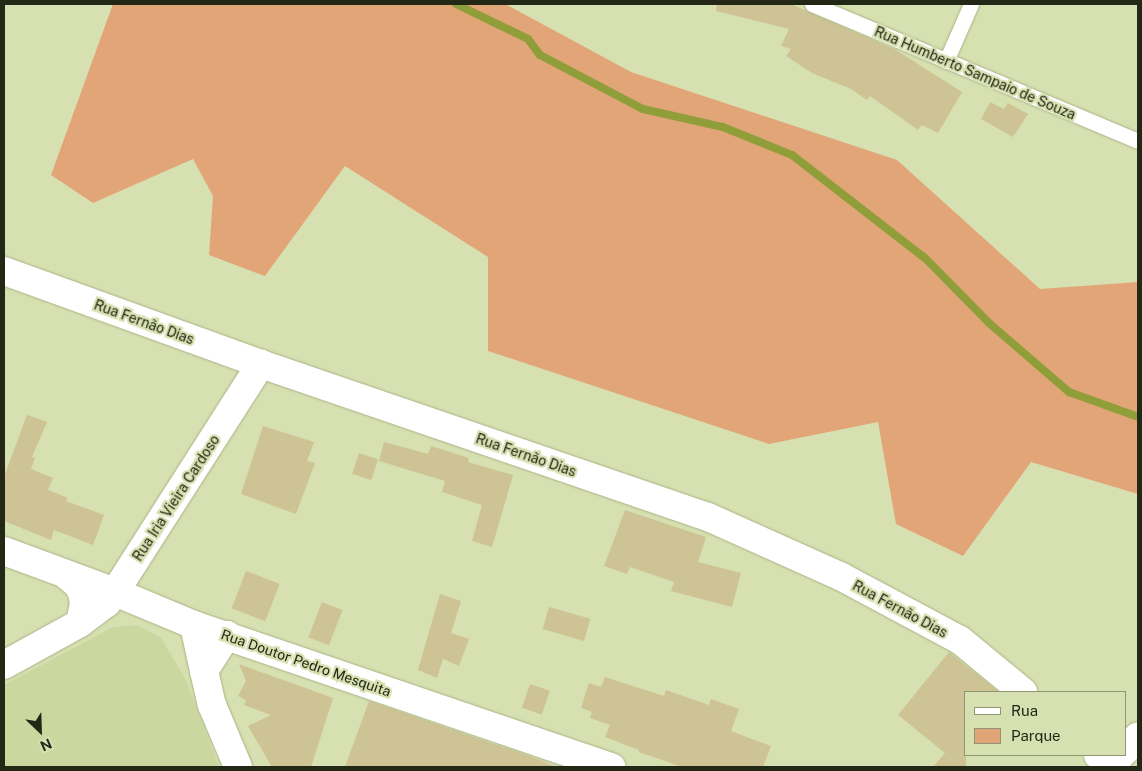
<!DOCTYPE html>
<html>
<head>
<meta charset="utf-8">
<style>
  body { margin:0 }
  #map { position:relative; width:1142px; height:771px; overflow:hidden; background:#d7e0b1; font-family:"Public Sans",sans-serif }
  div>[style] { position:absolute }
  .built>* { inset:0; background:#ccd7a0 }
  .green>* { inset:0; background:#e2a578 }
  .stream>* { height:8px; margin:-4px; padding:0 4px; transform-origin:4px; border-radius:4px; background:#8f9e39 }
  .building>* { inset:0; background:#cdc395; transform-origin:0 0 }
  .roads { filter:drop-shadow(0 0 1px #aab386) drop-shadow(0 0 1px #aab386) }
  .service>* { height:15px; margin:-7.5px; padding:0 7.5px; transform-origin:7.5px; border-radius:7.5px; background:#fff }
  .minor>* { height:28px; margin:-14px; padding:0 14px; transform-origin:14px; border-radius:14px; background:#fff }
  span { translate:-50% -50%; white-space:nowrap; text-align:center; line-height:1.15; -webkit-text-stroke:4.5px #d7e0b1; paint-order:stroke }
  .street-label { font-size:14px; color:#232715 }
  .frame { position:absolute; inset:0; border:5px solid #232715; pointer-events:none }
  .legend { position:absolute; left:964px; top:691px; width:162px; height:65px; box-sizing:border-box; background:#d7e0b1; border:1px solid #8f9673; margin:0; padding:6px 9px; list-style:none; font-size:15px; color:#232715 }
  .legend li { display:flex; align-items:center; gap:10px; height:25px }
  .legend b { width:25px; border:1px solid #8f9673 }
  .north { position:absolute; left:15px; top:706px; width:50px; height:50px; -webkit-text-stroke:4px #d7e0b1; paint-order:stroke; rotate:156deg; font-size:14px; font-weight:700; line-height:20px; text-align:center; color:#232715 }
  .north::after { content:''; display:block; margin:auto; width:18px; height:22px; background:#232715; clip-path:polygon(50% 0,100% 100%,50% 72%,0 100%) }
</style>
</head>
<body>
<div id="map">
  <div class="built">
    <i style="clip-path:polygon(137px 625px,161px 638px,185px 678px,219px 767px,4px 767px,4px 685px,113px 627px)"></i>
  </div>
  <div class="green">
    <i style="clip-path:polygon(113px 4px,505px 4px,631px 72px,897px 160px,1040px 289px,1138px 282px,1138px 494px,1031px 462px,963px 556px,896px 524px,878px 422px,769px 444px,488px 351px,488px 257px,345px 166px,265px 276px,209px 255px,213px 196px,193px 159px,93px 203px,51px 175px)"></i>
  </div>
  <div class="stream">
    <i style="left:456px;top:4px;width:80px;rotate:25.9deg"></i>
    <i style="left:528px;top:39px;width:20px;rotate:53deg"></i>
    <i style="left:540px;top:55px;width:116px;rotate:27.7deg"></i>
    <i style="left:643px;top:109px;width:82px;rotate:12.7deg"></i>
    <i style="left:723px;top:127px;width:74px;rotate:22.1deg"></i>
    <i style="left:792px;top:155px;width:168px;rotate:37.8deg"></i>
    <i style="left:925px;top:258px;width:91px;rotate:45.4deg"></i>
    <i style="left:989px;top:323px;width:106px;rotate:40.8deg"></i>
    <i style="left:1069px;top:392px;width:73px;rotate:19.9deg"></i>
  </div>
  <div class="building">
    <i style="clip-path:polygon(717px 4px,791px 4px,896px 50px,962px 92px,938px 133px,922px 125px,918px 130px,870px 96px,867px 100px,851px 89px,812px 73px,786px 56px,791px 49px,781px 46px,789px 29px,716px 11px)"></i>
    <i style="clip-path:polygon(990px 102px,1004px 109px,1008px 103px,1028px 114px,1013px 137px,981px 119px)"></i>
    <i style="clip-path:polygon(27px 415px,47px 422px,32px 457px,35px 458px,31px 469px,53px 478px,48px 490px,68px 498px,66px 501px,104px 515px,93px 545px,54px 530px,51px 540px,4px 521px,4px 477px)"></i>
    <i style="clip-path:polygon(263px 426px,314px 442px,307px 461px,315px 463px,296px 514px,241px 494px)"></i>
    <i style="clip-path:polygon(384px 442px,428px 454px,431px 446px,469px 458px,468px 462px,513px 475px,492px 547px,472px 541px,482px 505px,442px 492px,445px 481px,379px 461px)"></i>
    <i style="left:359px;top:453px;width:20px;height:22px;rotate:18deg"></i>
    <i style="clip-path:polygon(625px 510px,706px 537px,698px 562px,741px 573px,732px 607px,671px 591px,674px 582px,630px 567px,627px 574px,604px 566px)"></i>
    <i style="left:246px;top:571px;width:36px;height:40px;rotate:21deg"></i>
    <i style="clip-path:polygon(440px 594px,461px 601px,451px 633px,469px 639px,459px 666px,443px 659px,437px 678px,418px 670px)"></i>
    <i style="left:322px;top:602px;width:22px;height:38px;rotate:21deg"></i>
    <i style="left:549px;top:607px;width:43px;height:23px;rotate:16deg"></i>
    <i style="clip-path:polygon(949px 652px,999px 692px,966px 692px,966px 767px,933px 767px,945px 753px,898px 715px)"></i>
    <i style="clip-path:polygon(239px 664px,333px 698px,311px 767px,272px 767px,248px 726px,271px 715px,244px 705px,246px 700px,238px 696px,246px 681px)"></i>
    <i style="clip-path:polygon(605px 677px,664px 696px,666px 690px,709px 705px,711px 699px,739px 709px,731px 731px,771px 746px,763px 767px,682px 767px,639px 752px,639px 750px,605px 737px,610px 725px,590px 718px,592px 712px,581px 708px,589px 683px,601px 687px)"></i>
    <i style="left:530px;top:684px;width:21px;height:25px;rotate:19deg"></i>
    <i style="clip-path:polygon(369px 701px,532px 757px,556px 767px,345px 767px)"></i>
  </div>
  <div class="roads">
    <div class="service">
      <i style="left:812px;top:4px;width:354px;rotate:22.8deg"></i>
      <i style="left:946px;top:61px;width:62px;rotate:-66.3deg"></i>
    </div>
    <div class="minor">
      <i style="left:4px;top:271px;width:273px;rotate:19.9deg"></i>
      <i style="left:261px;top:364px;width:472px;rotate:18.9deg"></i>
      <i style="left:708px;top:517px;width:145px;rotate:24.1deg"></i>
      <i style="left:840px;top:576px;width:136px;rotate:28.1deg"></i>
      <i style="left:960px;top:640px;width:82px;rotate:39.5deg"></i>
      <i style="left:4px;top:551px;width:118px;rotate:20.3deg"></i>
      <i style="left:115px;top:592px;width:86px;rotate:22.7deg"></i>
      <i style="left:194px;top:625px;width:441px;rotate:18.8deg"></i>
      <i style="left:65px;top:574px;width:16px;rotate:40deg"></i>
      <i style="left:77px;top:584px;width:9px;rotate:58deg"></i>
      <i style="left:82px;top:592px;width:11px;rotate:80deg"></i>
      <i style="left:84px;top:603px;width:20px;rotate:101deg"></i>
      <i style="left:80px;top:623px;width:34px;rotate:-37deg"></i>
      <i style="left:107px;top:603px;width:14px;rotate:-54deg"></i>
      <i style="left:115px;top:592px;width:271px;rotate:-57.4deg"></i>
      <i style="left:194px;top:625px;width:47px;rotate:77.7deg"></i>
      <i style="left:204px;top:671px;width:43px;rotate:-57.4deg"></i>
      <i style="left:4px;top:665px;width:87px;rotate:-28.9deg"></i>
      <i style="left:204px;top:671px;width:35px;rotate:77deg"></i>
      <i style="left:212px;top:705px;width:67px;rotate:67.2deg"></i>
      <i style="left:1126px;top:750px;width:18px;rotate:-49deg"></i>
      <i style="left:1098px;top:755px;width:17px;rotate:40deg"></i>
      <i style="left:1111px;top:766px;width:15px;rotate:-48deg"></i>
    </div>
  </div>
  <div class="street-label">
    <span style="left:975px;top:73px;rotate:23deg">Rua Humberto Sampaio de Souza</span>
    <span style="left:144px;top:322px;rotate:20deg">Rua Fernão Dias</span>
    <span style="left:526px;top:455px;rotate:19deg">Rua Fernão Dias</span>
    <span style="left:176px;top:498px;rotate:-57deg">Rua Iria Vieira Cardoso</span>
    <span style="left:900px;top:609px;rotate:28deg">Rua Fernão Dias</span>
    <span style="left:306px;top:663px;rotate:19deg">Rua Doutor Pedro Mesquita</span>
  </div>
  <div class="frame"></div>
  <ul class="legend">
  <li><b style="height:6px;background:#fff"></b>Rua</li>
  <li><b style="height:14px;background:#e2a578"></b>Parque</li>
  </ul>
  <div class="north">N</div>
</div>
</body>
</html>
